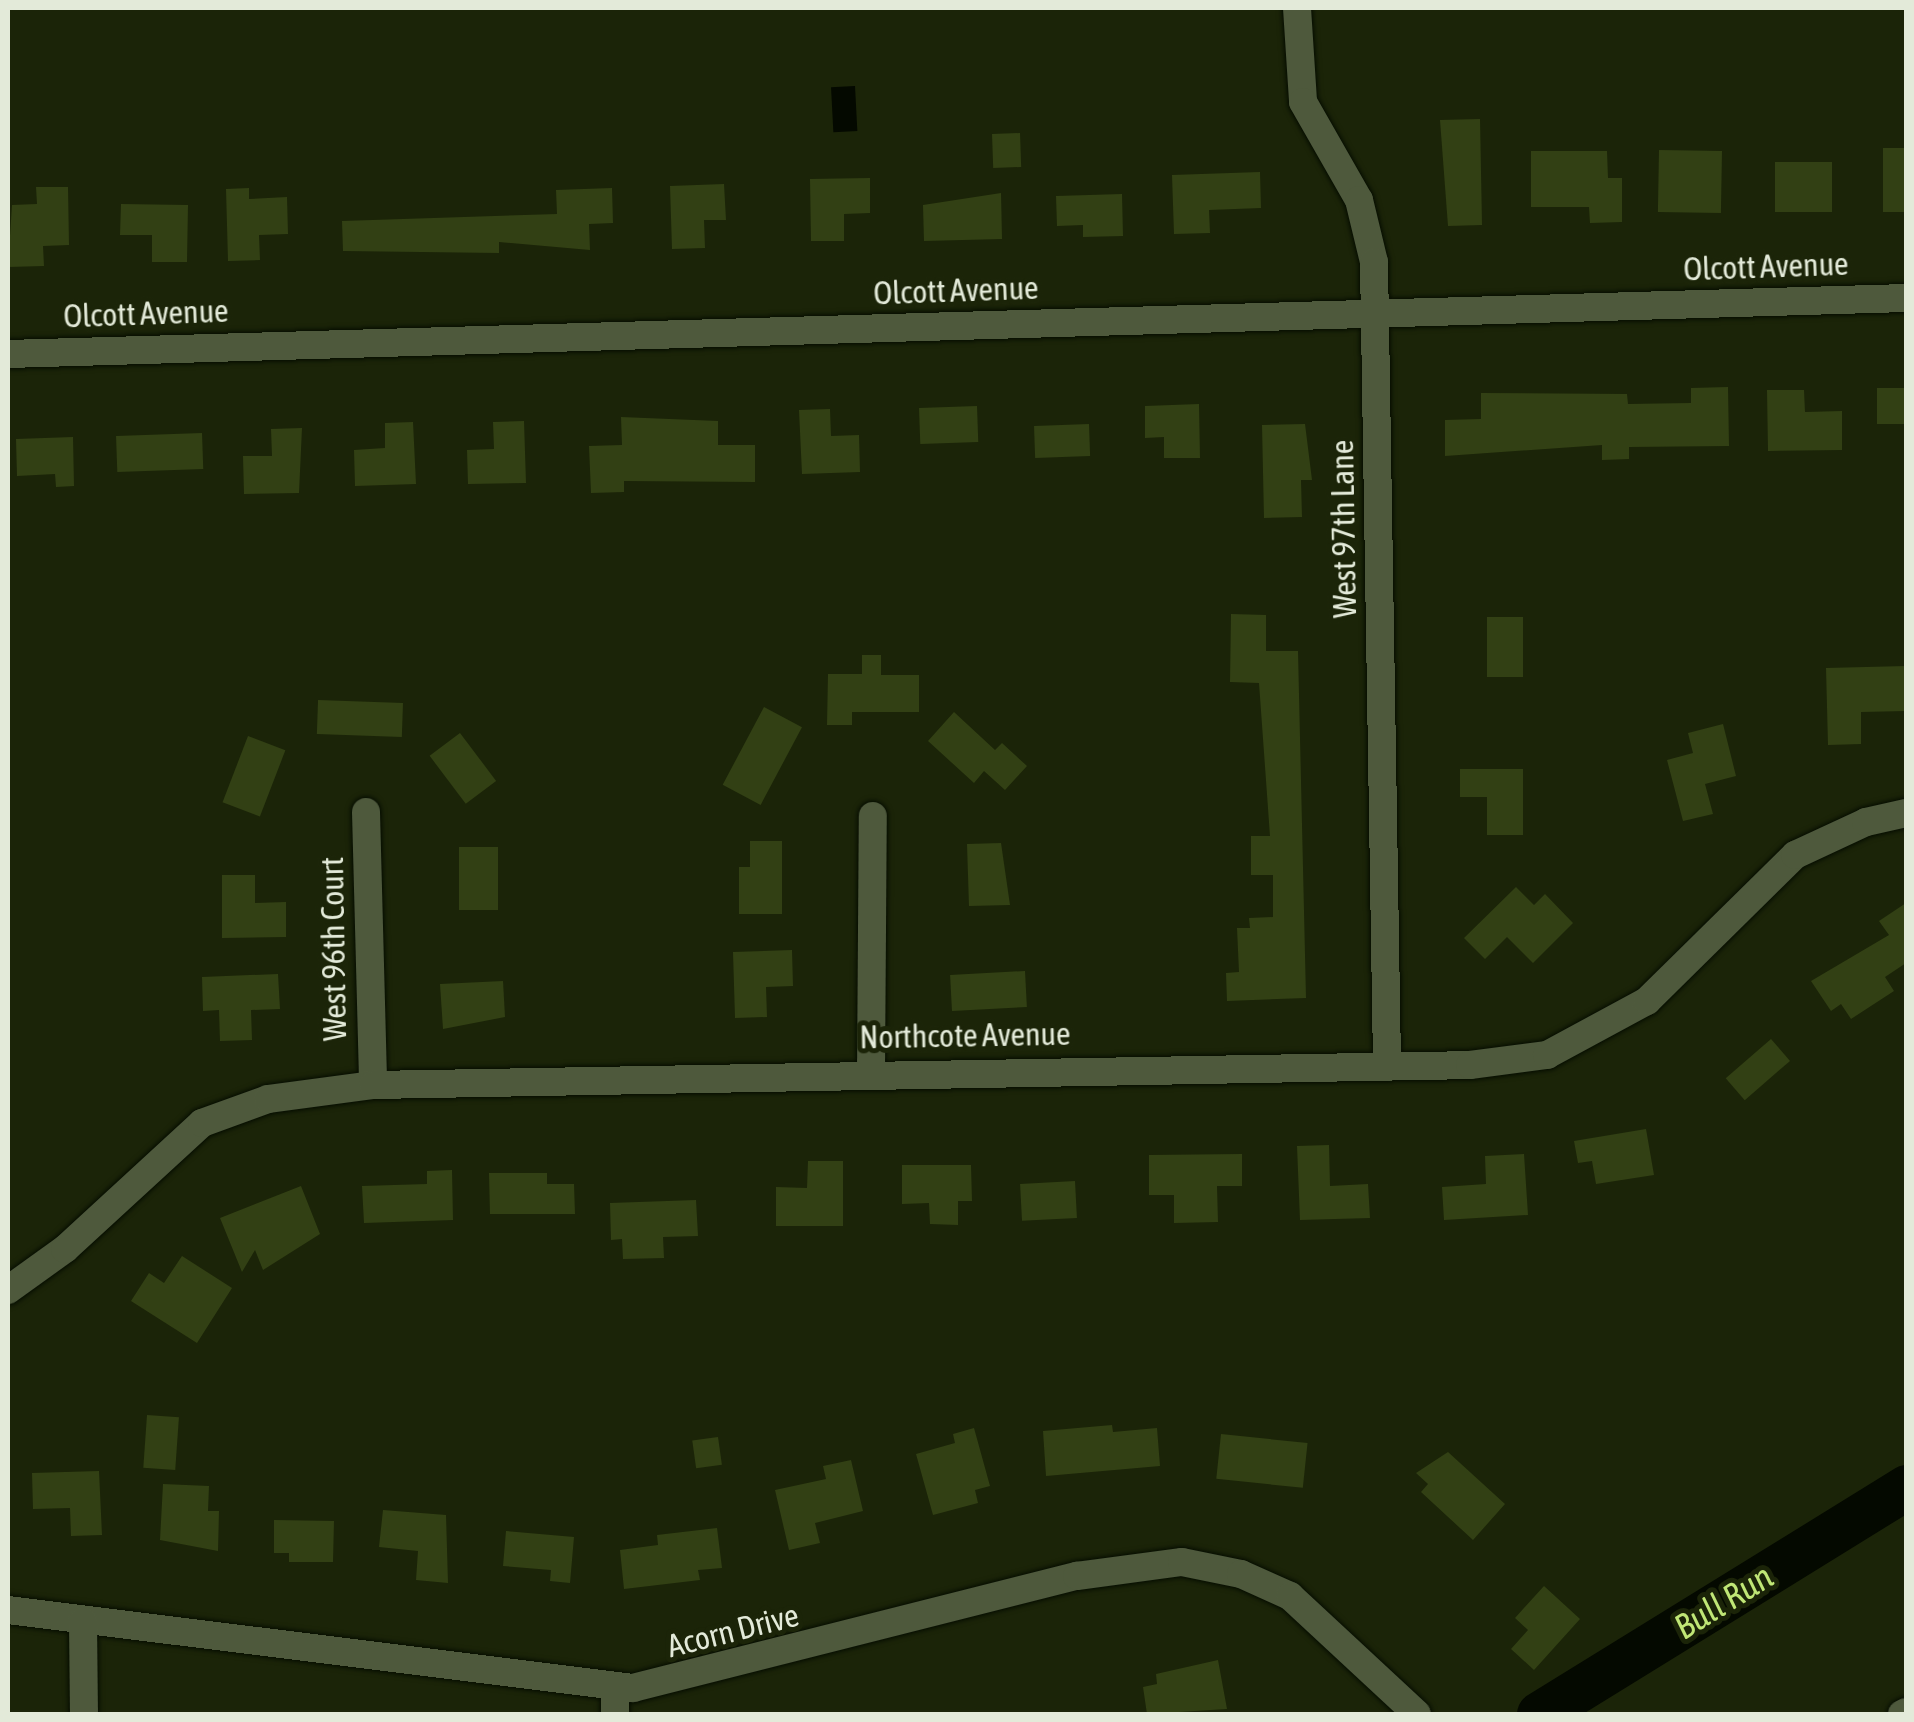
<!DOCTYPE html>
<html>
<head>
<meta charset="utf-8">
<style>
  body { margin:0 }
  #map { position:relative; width:1914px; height:1722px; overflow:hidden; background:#1b2408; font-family:"Asap Condensed",sans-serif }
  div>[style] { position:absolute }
  .water>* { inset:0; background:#040900; transform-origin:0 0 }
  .river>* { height:45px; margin:-22.5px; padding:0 22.5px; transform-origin:22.5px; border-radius:22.5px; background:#040900 }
  .building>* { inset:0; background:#324014; transform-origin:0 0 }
  .roads { filter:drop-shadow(0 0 2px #060d00) drop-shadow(0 0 2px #060d00) }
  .minor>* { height:28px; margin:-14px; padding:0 14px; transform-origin:14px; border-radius:14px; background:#4e593c }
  span { translate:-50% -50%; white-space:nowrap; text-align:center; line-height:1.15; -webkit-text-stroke:10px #1b2408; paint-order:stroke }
  .street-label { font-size:32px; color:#e3ead9 }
  .water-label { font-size:35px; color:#c0e776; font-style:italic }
  .frame { position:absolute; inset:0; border:10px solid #e3ead9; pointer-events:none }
</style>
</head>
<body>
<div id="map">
  <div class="water">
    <i style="left:855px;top:86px;width:45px;height:24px;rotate:87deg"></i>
  </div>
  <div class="river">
    <i style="left:1539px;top:1714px;width:432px;rotate:-31.7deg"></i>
  </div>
  <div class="building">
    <i style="clip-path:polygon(1480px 119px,1482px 225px,1448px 226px,1440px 120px)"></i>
    <i style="left:1020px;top:133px;width:34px;height:28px;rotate:88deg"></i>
    <i style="left:1883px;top:148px;width:23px;height:64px"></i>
    <i style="left:1659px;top:150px;width:63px;height:62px;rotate:1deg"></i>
    <i style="clip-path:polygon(1531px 151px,1607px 151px,1608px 178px,1622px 178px,1622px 222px,1590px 223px,1589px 207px,1531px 207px)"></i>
    <i style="left:1775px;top:162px;width:57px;height:50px"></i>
    <i style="clip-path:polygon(1260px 172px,1261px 208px,1209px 210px,1210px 233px,1174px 234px,1172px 175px)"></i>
    <i style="clip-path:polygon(870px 178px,870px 213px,844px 214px,844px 241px,811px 241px,810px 179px)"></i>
    <i style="clip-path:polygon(724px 184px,726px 220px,704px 220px,705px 248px,672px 249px,670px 186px)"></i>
    <i style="clip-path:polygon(36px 187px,68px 187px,69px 245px,43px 246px,44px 266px,8px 267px,12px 205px,37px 204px)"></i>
    <i style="clip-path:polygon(249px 188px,249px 199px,287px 197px,288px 234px,259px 235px,260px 260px,228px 261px,226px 189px)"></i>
    <i style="clip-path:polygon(612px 188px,613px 223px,589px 224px,590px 250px,499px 242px,499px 253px,343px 251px,342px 221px,557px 214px,556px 190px)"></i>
    <i style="clip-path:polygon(1001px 193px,1002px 239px,924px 241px,923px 205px)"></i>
    <i style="clip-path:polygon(1122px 194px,1123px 236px,1083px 237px,1083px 225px,1057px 226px,1056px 196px)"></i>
    <i style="clip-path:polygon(121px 204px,188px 205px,187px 262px,152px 262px,152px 235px,120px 235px)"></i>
    <i style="clip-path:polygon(1728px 387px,1729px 446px,1629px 447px,1629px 459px,1602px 460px,1602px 445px,1445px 456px,1445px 420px,1481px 419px,1481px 393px,1627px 394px,1628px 404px,1691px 403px,1691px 388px)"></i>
    <i style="left:1906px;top:388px;width:36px;height:29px;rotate:90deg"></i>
    <i style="clip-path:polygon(1767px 390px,1804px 390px,1805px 412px,1842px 411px,1842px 450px,1768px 451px)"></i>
    <i style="clip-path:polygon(1199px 404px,1200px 458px,1164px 458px,1164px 437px,1145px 438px,1145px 406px)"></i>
    <i style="left:977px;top:406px;width:36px;height:58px;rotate:88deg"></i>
    <i style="clip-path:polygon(830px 409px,831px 436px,859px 435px,860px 472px,802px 474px,799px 410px)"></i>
    <i style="clip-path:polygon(621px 417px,718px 421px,718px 445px,755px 445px,755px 482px,624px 481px,624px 492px,591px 493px,589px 446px,622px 445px)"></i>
    <i style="clip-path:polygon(524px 421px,526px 483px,468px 484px,467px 450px,494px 449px,493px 422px)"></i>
    <i style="clip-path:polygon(413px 422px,416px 484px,355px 486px,354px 450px,385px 448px,385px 423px)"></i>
    <i style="left:1089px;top:424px;width:32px;height:55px;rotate:88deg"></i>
    <i style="clip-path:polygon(1305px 424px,1312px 480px,1301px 480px,1302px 517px,1264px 518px,1262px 425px)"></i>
    <i style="clip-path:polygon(302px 428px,299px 493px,244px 494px,243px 456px,272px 456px,271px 429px)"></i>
    <i style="left:202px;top:433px;width:36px;height:86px;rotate:88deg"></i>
    <i style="clip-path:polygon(73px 437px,74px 486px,56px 487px,55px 474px,17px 476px,16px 439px)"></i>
    <i style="clip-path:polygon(1231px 614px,1266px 615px,1266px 651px,1298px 651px,1306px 998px,1227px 1001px,1226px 973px,1239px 972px,1237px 928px,1250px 928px,1249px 918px,1273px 917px,1273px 875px,1251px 875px,1251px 836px,1270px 836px,1259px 683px,1230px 682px)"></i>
    <i style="left:1487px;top:617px;width:36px;height:60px"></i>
    <i style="clip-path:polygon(862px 655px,881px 655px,881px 675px,919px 675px,919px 712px,852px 712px,852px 725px,827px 725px,828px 674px,862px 674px)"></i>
    <i style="clip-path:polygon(1906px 666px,1906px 711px,1861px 712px,1861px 744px,1828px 745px,1826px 668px)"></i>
    <i style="left:403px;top:703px;width:34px;height:85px;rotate:92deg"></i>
    <i style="left:764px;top:707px;width:43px;height:88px;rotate:28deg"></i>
    <i style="clip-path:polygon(954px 712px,995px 750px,1002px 743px,1027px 766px,1005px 790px,984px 771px,974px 783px,928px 741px)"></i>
    <i style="clip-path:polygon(1723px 724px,1736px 776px,1705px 784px,1713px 814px,1683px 821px,1667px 760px,1693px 753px,1688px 733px)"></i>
    <i style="left:460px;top:733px;width:60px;height:38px;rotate:53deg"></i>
    <i style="left:248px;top:736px;width:40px;height:71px;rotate:21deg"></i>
    <i style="clip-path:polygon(1460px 769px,1523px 769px,1523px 835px,1487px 835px,1487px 797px,1460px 797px)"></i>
    <i style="clip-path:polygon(750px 841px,782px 841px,782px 914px,739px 914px,739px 867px,750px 867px)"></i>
    <i style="clip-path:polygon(1001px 843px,1010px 905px,969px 906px,967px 844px)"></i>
    <i style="left:459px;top:847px;width:39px;height:63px"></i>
    <i style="clip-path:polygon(222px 875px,255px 875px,255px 903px,286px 902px,286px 937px,222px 938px)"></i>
    <i style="clip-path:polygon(1516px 887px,1534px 905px,1545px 894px,1573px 923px,1533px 963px,1507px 937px,1485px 959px,1464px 938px)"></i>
    <i style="clip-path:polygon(1906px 903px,1906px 963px,1885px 977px,1894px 991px,1851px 1019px,1841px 1004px,1831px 1011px,1811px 981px,1889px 935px,1879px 921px)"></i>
    <i style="clip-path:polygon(792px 950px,793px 986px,766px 987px,767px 1017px,735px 1018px,733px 952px)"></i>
    <i style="left:1025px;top:971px;width:36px;height:75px;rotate:87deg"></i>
    <i style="clip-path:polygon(278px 974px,280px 1009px,251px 1010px,252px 1040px,220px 1041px,219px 1010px,203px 1011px,202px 977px)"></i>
    <i style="clip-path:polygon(503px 981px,505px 1017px,443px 1029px,440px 984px)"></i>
    <i style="left:1771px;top:1039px;width:29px;height:60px;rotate:49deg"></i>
    <i style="clip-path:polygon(1646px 1129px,1654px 1175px,1596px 1184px,1592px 1161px,1578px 1163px,1574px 1141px)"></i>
    <i style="clip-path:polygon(1329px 1145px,1330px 1186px,1368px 1184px,1370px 1218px,1300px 1220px,1297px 1146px)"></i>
    <i style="clip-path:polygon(1242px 1154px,1242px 1186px,1217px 1186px,1218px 1222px,1174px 1223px,1174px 1195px,1149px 1195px,1149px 1155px)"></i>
    <i style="clip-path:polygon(1524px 1154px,1528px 1215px,1444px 1220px,1442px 1187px,1486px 1184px,1485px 1156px)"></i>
    <i style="clip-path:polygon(808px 1161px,843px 1161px,843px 1226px,776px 1226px,776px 1187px,807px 1188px)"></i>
    <i style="clip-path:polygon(902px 1165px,971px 1165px,972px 1201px,958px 1201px,958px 1225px,930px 1224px,929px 1203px,902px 1204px)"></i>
    <i style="clip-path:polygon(452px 1170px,453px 1220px,364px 1223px,362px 1186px,427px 1184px,427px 1171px)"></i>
    <i style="clip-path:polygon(489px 1173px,547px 1173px,547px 1184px,574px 1184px,575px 1214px,490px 1214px)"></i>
    <i style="left:1075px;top:1181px;width:37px;height:55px;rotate:87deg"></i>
    <i style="clip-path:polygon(301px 1186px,320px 1234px,263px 1270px,255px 1250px,242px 1272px,220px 1218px)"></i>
    <i style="clip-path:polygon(696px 1200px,698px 1236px,663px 1237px,664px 1258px,623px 1259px,622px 1239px,611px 1240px,610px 1203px)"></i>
    <i style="clip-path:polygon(182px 1256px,232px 1288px,197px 1343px,131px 1301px,149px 1273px,164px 1283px)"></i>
    <i style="left:147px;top:1415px;width:32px;height:53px;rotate:4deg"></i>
    <i style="clip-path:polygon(1112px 1425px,1113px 1432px,1157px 1428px,1160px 1466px,1046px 1476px,1043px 1431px)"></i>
    <i style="clip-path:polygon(974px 1428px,990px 1486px,975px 1490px,978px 1503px,933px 1515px,916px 1454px,955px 1443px,953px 1434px)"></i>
    <i style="left:1221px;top:1434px;width:87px;height:45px;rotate:6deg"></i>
    <i style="left:718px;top:1437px;width:28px;height:26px;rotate:82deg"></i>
    <i style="clip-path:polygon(1448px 1452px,1505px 1504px,1473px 1540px,1421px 1492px,1428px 1484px,1416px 1473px)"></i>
    <i style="clip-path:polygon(851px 1460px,863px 1511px,815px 1523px,820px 1543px,789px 1550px,775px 1490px,826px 1479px,823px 1466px)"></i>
    <i style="clip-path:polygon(99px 1471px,102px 1535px,71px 1536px,70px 1508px,33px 1509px,32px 1473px)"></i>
    <i style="clip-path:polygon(163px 1484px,209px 1486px,208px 1511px,219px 1511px,218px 1551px,160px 1540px)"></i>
    <i style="clip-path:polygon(383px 1510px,446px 1515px,448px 1583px,416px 1580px,418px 1551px,379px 1547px)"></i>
    <i style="clip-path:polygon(274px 1520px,334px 1521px,333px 1562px,289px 1562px,289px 1553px,274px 1553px)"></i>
    <i style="clip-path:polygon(717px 1528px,722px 1568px,698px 1570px,700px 1580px,624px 1589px,620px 1550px,658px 1545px,657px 1535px)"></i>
    <i style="clip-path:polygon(506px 1531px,574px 1537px,570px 1583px,550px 1581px,551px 1570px,503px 1566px)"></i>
    <i style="clip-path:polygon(1544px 1586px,1580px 1619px,1534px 1670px,1511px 1649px,1528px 1630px,1515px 1618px)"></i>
    <i style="clip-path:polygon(1218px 1660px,1227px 1709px,1147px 1714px,1143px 1687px,1157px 1684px,1156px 1674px)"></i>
  </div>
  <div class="roads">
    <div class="minor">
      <i style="left:1297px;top:8px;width:94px;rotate:86.3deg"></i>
      <i style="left:1303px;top:102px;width:113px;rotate:60.3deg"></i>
      <i style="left:1359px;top:200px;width:64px;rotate:76.4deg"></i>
      <i style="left:1374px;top:262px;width:805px;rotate:89.07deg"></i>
      <i style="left:8px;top:354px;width:1899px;rotate:-1.69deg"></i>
      <i style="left:366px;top:812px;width:273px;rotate:88.5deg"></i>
      <i style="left:871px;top:1072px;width:256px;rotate:-89.6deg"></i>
      <i style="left:8px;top:1290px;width:70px;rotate:-35.7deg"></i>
      <i style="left:65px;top:1249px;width:186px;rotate:-42.6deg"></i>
      <i style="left:202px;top:1123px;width:70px;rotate:-20deg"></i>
      <i style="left:268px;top:1099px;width:106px;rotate:-7.6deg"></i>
      <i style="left:373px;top:1085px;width:1097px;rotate:-1.04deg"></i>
      <i style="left:1470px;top:1065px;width:78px;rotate:-7.4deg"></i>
      <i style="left:1547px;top:1055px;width:114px;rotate:-28.4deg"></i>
      <i style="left:1647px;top:1001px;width:208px;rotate:-44.6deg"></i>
      <i style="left:1795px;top:855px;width:78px;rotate:-24.9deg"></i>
      <i style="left:1866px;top:822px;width:41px;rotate:-12.7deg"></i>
      <i style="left:8px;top:1610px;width:630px;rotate:7.11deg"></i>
      <i style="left:633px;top:1688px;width:458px;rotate:-14.2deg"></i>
      <i style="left:1077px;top:1576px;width:106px;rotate:-7.6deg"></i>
      <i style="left:1182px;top:1562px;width:60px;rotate:11.5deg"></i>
      <i style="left:1241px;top:1574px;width:54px;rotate:24.2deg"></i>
      <i style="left:1290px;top:1596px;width:173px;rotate:42.9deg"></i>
      <i style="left:83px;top:1621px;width:93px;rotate:89.4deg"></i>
      <i style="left:615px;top:1714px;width:26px;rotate:-90deg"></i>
      <i style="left:1902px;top:1714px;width:4px;rotate:-27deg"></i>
    </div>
  </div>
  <div class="street-label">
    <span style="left:1766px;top:267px;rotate:-2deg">Olcott Avenue</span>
    <span style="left:956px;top:291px;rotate:-2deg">Olcott Avenue</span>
    <span style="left:146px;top:314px;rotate:-2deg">Olcott Avenue</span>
    <span style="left:1344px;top:529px;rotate:-91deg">West 97th Lane</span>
    <span style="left:334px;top:949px;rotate:-91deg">West 96th Court</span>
    <span style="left:965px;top:1036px;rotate:-1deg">Northcote Avenue</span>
    <span style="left:733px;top:1631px;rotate:-14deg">Acorn Drive</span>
  </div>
  <div class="water-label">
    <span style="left:1723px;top:1601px;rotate:-32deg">Bull Run</span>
  </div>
  <div class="frame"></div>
</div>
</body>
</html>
